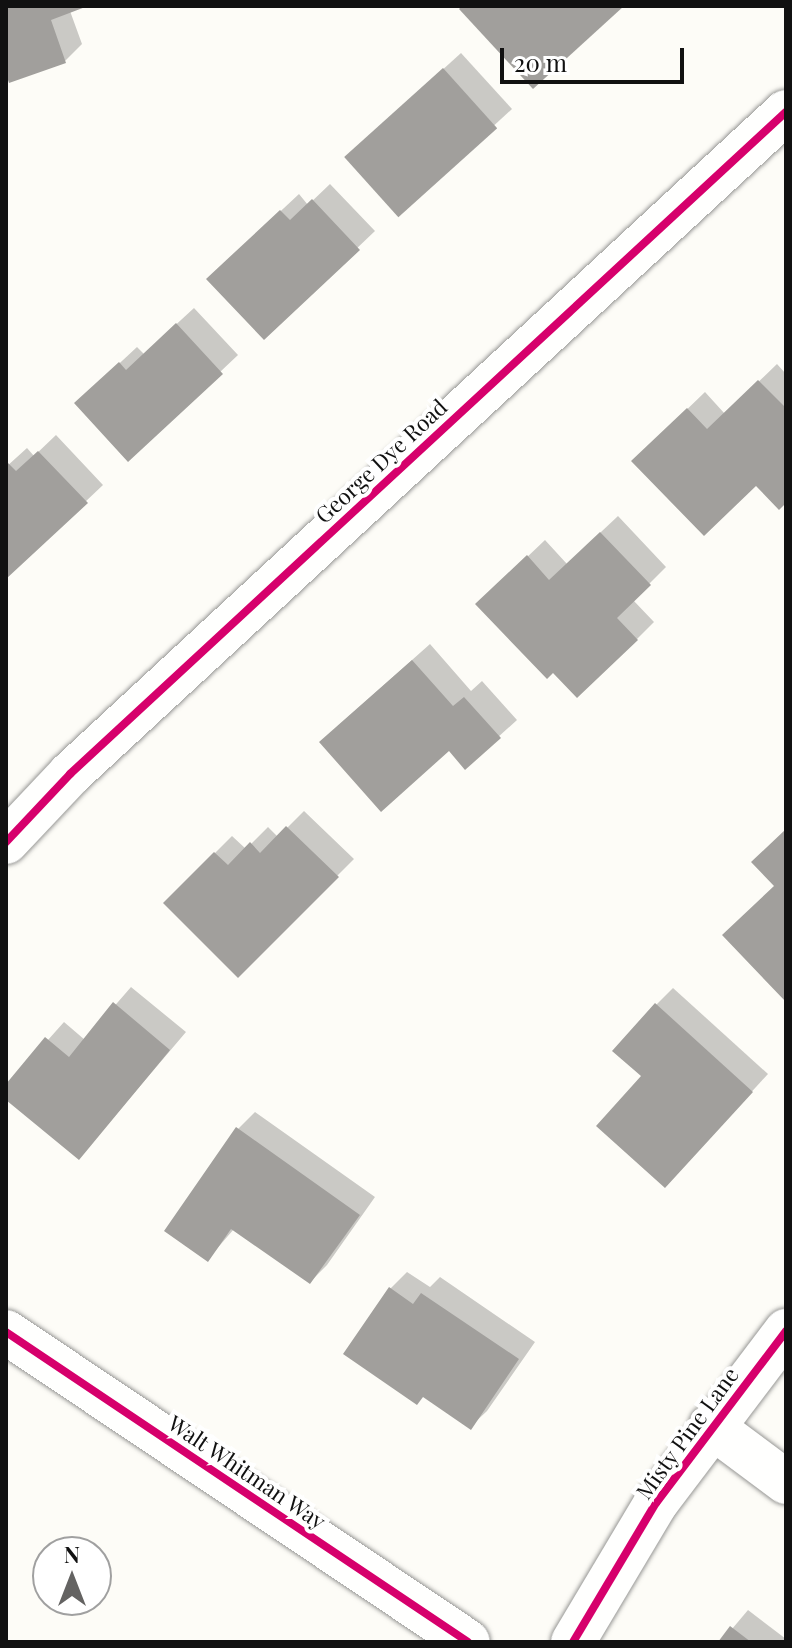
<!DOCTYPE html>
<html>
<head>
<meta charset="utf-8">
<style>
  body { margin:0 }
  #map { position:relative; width:792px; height:1648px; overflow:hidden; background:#fdfcf7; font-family:"Playfair Display",serif }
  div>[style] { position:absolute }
  .shadow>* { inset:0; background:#0003 }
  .building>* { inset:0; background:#a19f9c; transform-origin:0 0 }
  .roads { filter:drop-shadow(0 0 2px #979795) drop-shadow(0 0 2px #979795) }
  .minor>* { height:44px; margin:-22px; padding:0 22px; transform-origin:22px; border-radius:22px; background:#fffffe }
  .tertiary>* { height:44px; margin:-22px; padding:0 22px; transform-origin:22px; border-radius:22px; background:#fffffe }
  .cycleway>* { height:8px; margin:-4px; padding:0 4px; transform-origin:4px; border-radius:4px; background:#d6006c }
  span { translate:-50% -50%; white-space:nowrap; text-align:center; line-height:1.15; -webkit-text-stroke:8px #fff; paint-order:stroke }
  .street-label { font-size:22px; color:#111 }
  .frame { position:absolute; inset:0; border:8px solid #111; pointer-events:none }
  .north { position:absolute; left:32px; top:1536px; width:80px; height:80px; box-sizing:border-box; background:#fff; border:2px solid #a0a0a0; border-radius:50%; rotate:0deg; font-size:22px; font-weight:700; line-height:32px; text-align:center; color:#111 }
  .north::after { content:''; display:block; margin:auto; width:28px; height:36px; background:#646362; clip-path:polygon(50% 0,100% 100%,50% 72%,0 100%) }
  .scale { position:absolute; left:500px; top:48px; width:184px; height:36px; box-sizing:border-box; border:4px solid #111; border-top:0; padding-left:10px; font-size:24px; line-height:28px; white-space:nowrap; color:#111; -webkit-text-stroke:6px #fff; paint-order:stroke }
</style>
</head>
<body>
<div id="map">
  <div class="shadow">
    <i style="clip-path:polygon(6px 6px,83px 6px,70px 11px,82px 44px,65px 61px,6px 68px)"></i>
    <i style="clip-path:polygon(461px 53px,512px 109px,398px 214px,364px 141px)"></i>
    <i style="clip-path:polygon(330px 184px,375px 231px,264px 337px,225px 263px,299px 194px,308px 205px)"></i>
    <i style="clip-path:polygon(194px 308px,238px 355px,128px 459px,94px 387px,137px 347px,144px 354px)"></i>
    <i style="clip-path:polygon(777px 364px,786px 374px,786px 500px,756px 484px,651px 444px,705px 392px,725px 414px)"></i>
    <i style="clip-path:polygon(56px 435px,103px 485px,6px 577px,6px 467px,27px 448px,34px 456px)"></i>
    <i style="clip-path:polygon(618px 516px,666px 567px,633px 600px,654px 622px,637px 639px,478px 604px,545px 540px,567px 564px)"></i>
    <i style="clip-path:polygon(430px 644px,471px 691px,482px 681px,517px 720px,465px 767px,450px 748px,339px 725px)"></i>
    <i style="clip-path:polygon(304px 811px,354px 859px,238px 975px,165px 903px,232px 836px,246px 849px,268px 827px,278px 837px)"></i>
    <i style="clip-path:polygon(131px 987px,186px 1032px,79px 1158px,6px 1097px,6px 1087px,64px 1022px,85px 1040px)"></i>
    <i style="clip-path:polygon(673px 988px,768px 1074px,682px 1168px,644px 1076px,656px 1005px)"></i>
    <i style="clip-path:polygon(255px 1112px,375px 1197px,327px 1265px,310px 1282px,234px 1229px,208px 1259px,238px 1129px)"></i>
    <i style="clip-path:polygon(407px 1272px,430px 1287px,440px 1277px,535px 1342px,487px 1411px,470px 1427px,390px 1289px)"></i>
    <i style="clip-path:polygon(748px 1610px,786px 1639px,786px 1642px,721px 1642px)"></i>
  </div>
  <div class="building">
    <i style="clip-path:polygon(6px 6px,88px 6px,51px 20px,66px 63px,9px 83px,6px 74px)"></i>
    <i style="clip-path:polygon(462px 6px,624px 6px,533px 89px,459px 9px)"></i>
    <i style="left:443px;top:68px;width:81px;height:133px;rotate:48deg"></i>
    <i style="clip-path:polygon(312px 199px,360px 250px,264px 340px,206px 279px,280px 210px,290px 220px)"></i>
    <i style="clip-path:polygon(176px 323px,223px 374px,128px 462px,74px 403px,119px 362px,126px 370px)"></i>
    <i style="clip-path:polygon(758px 380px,786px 408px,786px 503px,779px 510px,756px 486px,704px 536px,631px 461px,687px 408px,707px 429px)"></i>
    <i style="clip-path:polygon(38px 451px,88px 503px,6px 579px,6px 465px,8px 463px,16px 471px)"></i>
    <i style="clip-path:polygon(600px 532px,651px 585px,617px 618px,638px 640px,577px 698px,553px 673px,547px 679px,475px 604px,527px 555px,549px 580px)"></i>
    <i style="clip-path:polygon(412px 660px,453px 706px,464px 697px,501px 738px,465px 770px,449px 751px,381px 812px,319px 742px)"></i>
    <i style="clip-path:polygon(286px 826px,339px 877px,238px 978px,163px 903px,214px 852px,228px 865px,250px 842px,260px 853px)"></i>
    <i style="clip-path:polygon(786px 829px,786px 1002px,722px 935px,774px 886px,751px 862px)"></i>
    <i style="clip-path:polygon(113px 1002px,170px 1050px,79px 1160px,6px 1100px,6px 1084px,45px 1037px,69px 1057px)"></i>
    <i style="clip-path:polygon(655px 1003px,753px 1092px,665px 1188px,596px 1126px,641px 1076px,612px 1051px)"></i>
    <i style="clip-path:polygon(236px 1127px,360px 1215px,310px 1284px,231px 1229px,208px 1262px,164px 1231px)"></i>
    <i style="clip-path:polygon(389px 1287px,413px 1304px,421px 1293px,519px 1359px,471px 1430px,423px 1397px,417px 1405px,343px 1354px)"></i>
    <i style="clip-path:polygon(730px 1626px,751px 1642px,718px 1642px)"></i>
  </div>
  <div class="roads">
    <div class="minor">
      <i style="left:6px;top:1332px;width:556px;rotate:33.86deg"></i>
      <i style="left:711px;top:1426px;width:94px;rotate:36.7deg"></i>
      <i style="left:573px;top:1642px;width:162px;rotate:-59.2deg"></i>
      <i style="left:656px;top:1503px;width:216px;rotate:-52.9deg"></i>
    </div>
    <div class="tertiary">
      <i style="left:6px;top:842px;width:93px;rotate:-46.7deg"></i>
      <i style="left:70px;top:774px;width:975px;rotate:-42.76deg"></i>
    </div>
  </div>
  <div class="cycleway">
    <i style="left:6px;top:842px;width:93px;rotate:-46.7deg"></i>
    <i style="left:70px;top:774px;width:975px;rotate:-42.76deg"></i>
    <i style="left:6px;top:1332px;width:556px;rotate:33.86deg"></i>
    <i style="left:573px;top:1642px;width:162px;rotate:-59.2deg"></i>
    <i style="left:656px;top:1503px;width:216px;rotate:-52.9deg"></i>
  </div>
  <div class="street-label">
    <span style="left:381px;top:461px;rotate:-43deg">George Dye Road</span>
    <span style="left:687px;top:1433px;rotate:-54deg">Misty Pine Lane</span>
    <span style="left:247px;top:1472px;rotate:34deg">Walt Whitman Way</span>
  </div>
  <div class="frame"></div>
  <div class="north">N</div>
  <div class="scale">20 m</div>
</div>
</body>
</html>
